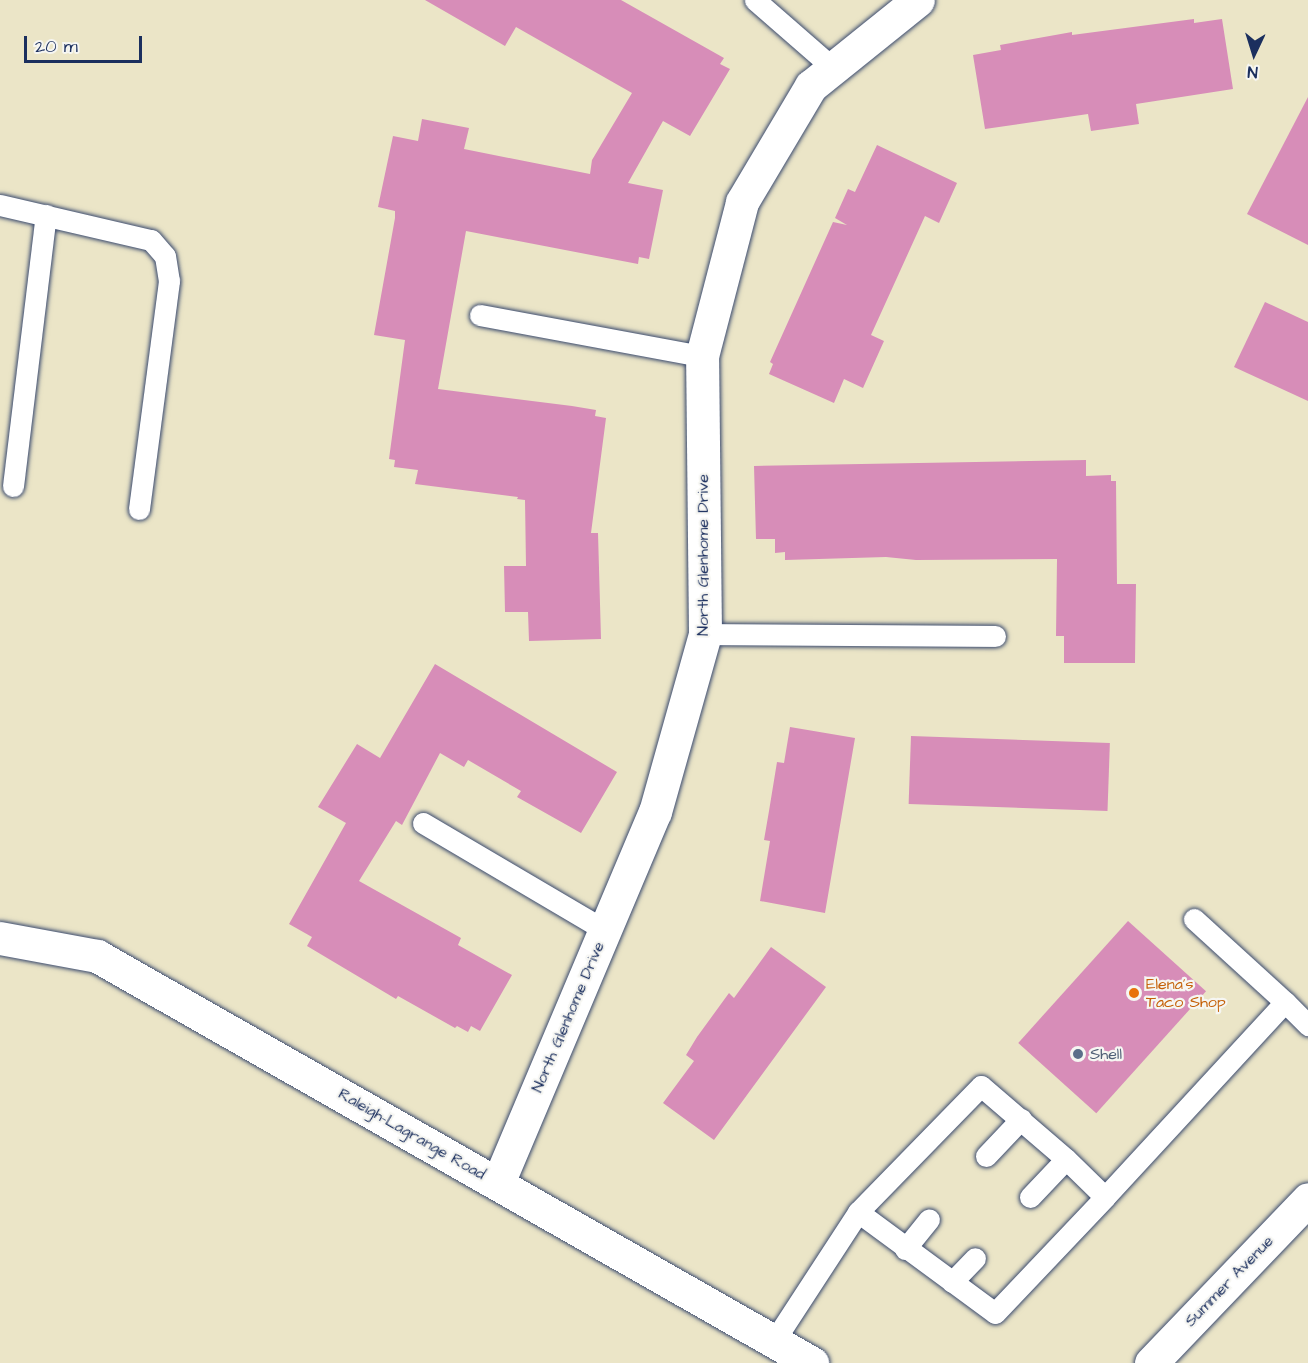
<!DOCTYPE html>
<html>
<head>
<meta charset="utf-8">
<style>
  body { margin:0 }
  #map { position:relative; width:1308px; height:1363px; overflow:hidden; background:#ebe5c7; font-family:"Architects Daughter",sans-serif }
  div>[style] { position:absolute }
  .building>* { inset:0; background:#d78db8; transform-origin:0 0 }
  .roads { filter:drop-shadow(0 0 2px #3a4a6e) drop-shadow(0 0 2px #3a4a6e) }
  .service>* { height:21px; margin:-10.5px; padding:0 10.5px; transform-origin:10.5px; border-radius:10.5px; background:#fff }
  .minor>* { height:33px; margin:-16.5px; padding:0 16.5px; transform-origin:16.5px; border-radius:16.5px; background:#fff }
  .secondary>* { height:33px; margin:-16.5px; padding:0 16.5px; transform-origin:16.5px; border-radius:16.5px; background:#fff }
  .primary>* { height:33px; margin:-16.5px; padding:0 16.5px; transform-origin:16.5px; border-radius:16.5px; background:#fff }
  .dots>* { width:16px; height:16px; translate:-50% -50%; box-sizing:border-box; border:3px solid #f6f6f2; border-radius:50% }
  span { translate:-50% -50%; white-space:nowrap; text-align:center; line-height:1.15; -webkit-text-stroke:4.5px #f6f6f2; paint-order:stroke }
  .street-label { font-size:16px; color:#1b2f5e }
  .food-label { font-size:16px; color:#c56008 }
  .left { translate:0 -50%; text-align:left }
  .service-label { font-size:16px; color:#4e5e75 }
  .north { position:absolute; left:1224px; top:24px; width:60px; height:60px; -webkit-text-stroke:4px #f6f6f2; paint-order:stroke; rotate:184deg; font-size:16px; font-weight:700; line-height:24px; text-align:center; color:#1b2f5e }
  .north::after { content:''; display:block; margin:auto; width:21px; height:27px; background:#1b2f5e; clip-path:polygon(50% 0,100% 100%,50% 72%,0 100%) }
  .scale { position:absolute; left:24px; top:36px; width:118px; height:27px; box-sizing:border-box; border:3px solid #1b2f5e; border-top:0; padding-left:8px; font-size:18px; line-height:21px; white-space:nowrap; color:#1b2f5e; -webkit-text-stroke:4px #f6f6f2; paint-order:stroke }
</style>
</head>
<body>
<div id="map">
  <div class="building">
    <i style="clip-path:polygon(425px 0,621px 0,724px 58px,720px 64px,730px 69px,690px 136px,663px 121px,628px 183px,663px 190px,649px 259px,639px 257px,638px 264px,466px 231px,438px 389px,572px 406px,596px 410px,595px 416px,606px 418px,591px 533px,598px 533px,601px 639px,529px 641px,528px 612px,505px 612px,504px 566px,526px 566px,525px 500px,517px 499px,518px 497px,415px 484px,418px 470px,394px 467px,395px 460px,389px 459px,405px 340px,374px 335px,395px 218px,395px 211px,378px 207px,393px 136px,418px 141px,422px 119px,469px 128px,464px 149px,590px 174px,592px 160px,632px 93px,516px 27px,505px 46px)"></i>
    <i style="clip-path:polygon(1194px 19px,1194px 23px,1222px 19px,1233px 89px,1136px 104px,1139px 124px,1091px 131px,1088px 114px,985px 129px,973px 55px,1001px 50px,1000px 45px,1072px 32px,1072px 35px)"></i>
    <i style="clip-path:polygon(1308px 97px,1308px 245px,1247px 214px)"></i>
    <i style="clip-path:polygon(877px 145px,957px 183px,939px 223px,925px 216px,871px 335px,884px 341px,863px 388px,844px 379px,834px 403px,769px 374px,773px 364px,770px 362px,833px 222px,847px 225px,835px 218px,848px 189px,855px 192px)"></i>
    <i style="clip-path:polygon(1265px 302px,1308px 322px,1308px 401px,1234px 367px)"></i>
    <i style="clip-path:polygon(1086px 460px,1086px 476px,1111px 475px,1111px 481px,1116px 481px,1117px 584px,1136px 584px,1135px 663px,1064px 663px,1064px 636px,1056px 636px,1057px 559px,916px 560px,886px 557px,785px 560px,785px 552px,775px 553px,775px 539px,756px 539px,754px 466px)"></i>
    <i style="clip-path:polygon(435px 664px,617px 772px,581px 833px,517px 797px,521px 791px,468px 760px,464px 767px,440px 753px,402px 825px,396px 821px,359px 881px,461px 938px,458px 945px,512px 975px,480px 1031px,471px 1026px,468px 1032px,457px 1026px,455px 1028px,398px 996px,396px 999px,307px 946px,312px 937px,289px 924px,346px 823px,318px 807px,357px 744px,380px 758px)"></i>
    <i style="clip-path:polygon(790px 727px,855px 738px,825px 913px,760px 901px,770px 841px,764px 840px,769px 811px,777px 762px,784px 763px)"></i>
    <i style="left:911px;top:736px;width:199px;height:68px;rotate:2deg"></i>
    <i style="left:1128px;top:921px;width:105px;height:164px;rotate:42deg"></i>
    <i style="clip-path:polygon(771px 947px,826px 987px,714px 1140px,663px 1103px,694px 1061px,686px 1055px,697px 1037px,729px 993px,734px 998px)"></i>
  </div>
  <div class="roads">
    <div class="service">
      <i style="left:755px;top:0;width:105px;rotate:41.1deg"></i>
      <i style="left:0;top:205px;width:155px;rotate:13.1deg"></i>
      <i style="left:151px;top:240px;width:21px;rotate:49deg"></i>
      <i style="left:165px;top:256px;width:25px;rotate:81deg"></i>
      <i style="left:169px;top:281px;width:230px;rotate:97.5deg"></i>
      <i style="left:480px;top:315px;width:226px;rotate:10.5deg"></i>
      <i style="left:13px;top:486px;width:273px;rotate:-83.1deg"></i>
      <i style="left:705px;top:634px;width:290px;rotate:0.4deg"></i>
      <i style="left:423px;top:823px;width:211px;rotate:30.5deg"></i>
      <i style="left:1194px;top:919px;width:123px;rotate:42.4deg"></i>
      <i style="left:986px;top:1156px;width:51px;rotate:-46.6deg"></i>
      <i style="left:1030px;top:1197px;width:52px;rotate:-46.5deg"></i>
      <i style="left:858px;top:1212px;width:170px;rotate:36.4deg"></i>
      <i style="left:995px;top:1313px;width:160px;rotate:-46.5deg"></i>
      <i style="left:905px;top:1249px;width:38px;rotate:-51deg"></i>
      <i style="left:952px;top:1282px;width:33px;rotate:-46deg"></i>
      <i style="left:774px;top:1341px;width:154px;rotate:-56.9deg"></i>
      <i style="left:858px;top:1212px;width:176px;rotate:-45.7deg"></i>
      <i style="left:981px;top:1086px;width:112px;rotate:40.7deg"></i>
      <i style="left:1066px;top:1159px;width:54px;rotate:44.3deg"></i>
      <i style="left:1105px;top:1197px;width:265px;rotate:-47.3deg"></i>
      <i style="left:1285px;top:1002px;width:33px;rotate:45deg"></i>
    </div>
    <div class="minor">
      <i style="left:498px;top:1183px;width:403px;rotate:-67.1deg"></i>
      <i style="left:655px;top:812px;width:185px;rotate:-74.3deg"></i>
      <i style="left:705px;top:634px;width:278px;rotate:-90.6deg"></i>
      <i style="left:702px;top:356px;width:159px;rotate:-75.4deg"></i>
      <i style="left:742px;top:202px;width:135px;rotate:-59.3deg"></i>
      <i style="left:811px;top:86px;width:137px;rotate:-38.8deg"></i>
    </div>
    <div class="secondary">
      <i style="left:0;top:938px;width:99px;rotate:10.5deg"></i>
      <i style="left:97px;top:956px;width:823px;rotate:29.65deg"></i>
    </div>
    <div class="primary">
      <i style="left:1151px;top:1363px;width:227px;rotate:-46.2deg"></i>
    </div>
  </div>
  <div class="dots">
    <i style="left:1134px;top:993px;background:#e8710a"></i>
    <i style="left:1078px;top:1054px;background:#5c6f8a"></i>
  </div>
  <div class="street-label">
    <span style="left:703px;top:555px;rotate:-90deg">North Glenhome Drive</span>
    <span style="left:568px;top:1017px;rotate:-67deg">North Glenhome Drive</span>
    <span style="left:412px;top:1134px;rotate:30deg">Raleigh-Lagrange Road</span>
    <span style="left:1229px;top:1281px;rotate:-46deg">Summer Avenue</span>
  </div>
  <div class="food-label">
    <span class="left" style="left:1146px;top:993px">Elena's<br>Taco Shop</span>
  </div>
  <div class="service-label">
    <span class="left" style="left:1090px;top:1054px">Shell</span>
  </div>
  <div class="north">N</div>
  <div class="scale">20 m</div>
</div>
</body>
</html>
